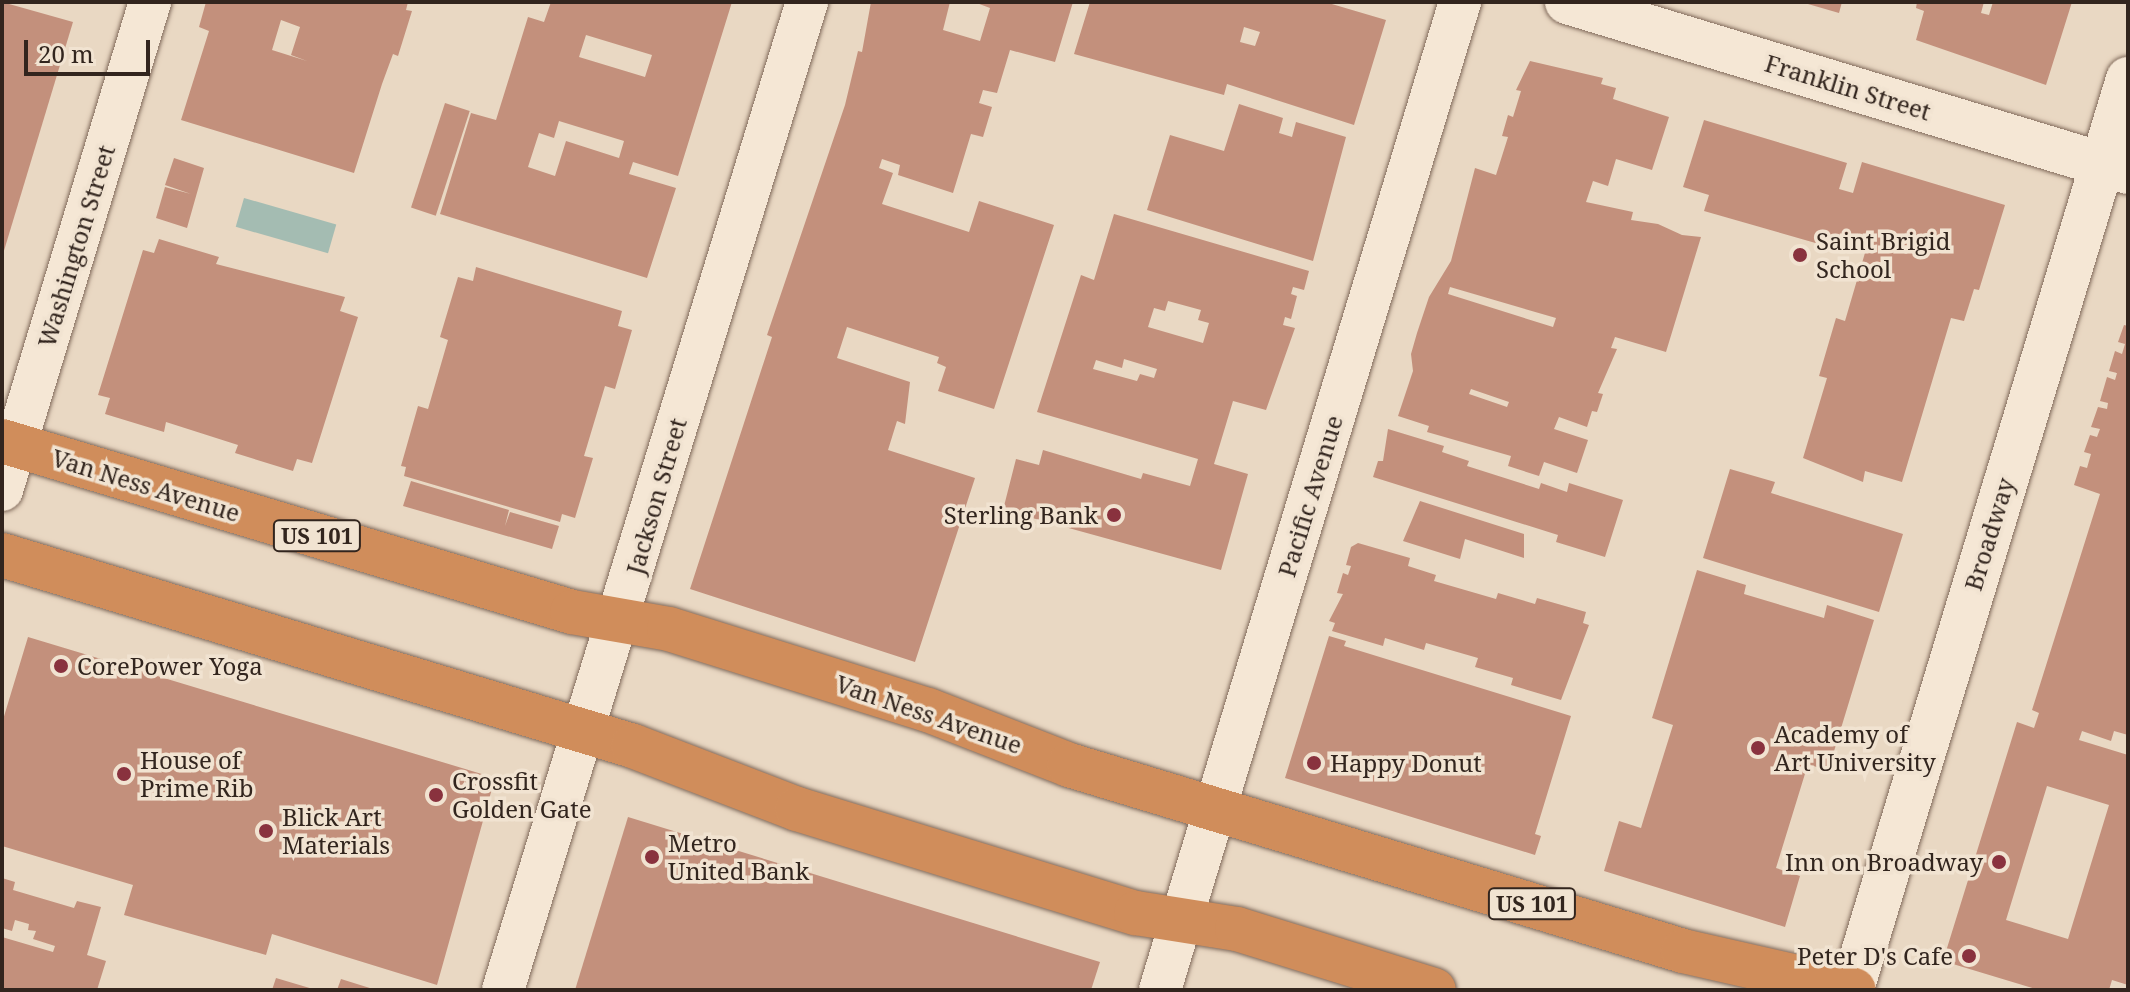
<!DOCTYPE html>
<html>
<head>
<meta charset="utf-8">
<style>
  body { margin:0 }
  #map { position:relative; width:2130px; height:992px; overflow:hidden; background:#e9d8c3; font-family:"Noto Serif",serif }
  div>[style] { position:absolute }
  .water>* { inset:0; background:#a4bcb2; transform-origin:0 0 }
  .building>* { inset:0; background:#c3907c; transform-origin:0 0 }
  .roads { filter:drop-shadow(0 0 2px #816a5b) drop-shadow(0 0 2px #816a5b) }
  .street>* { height:42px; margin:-21px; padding:0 21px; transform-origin:21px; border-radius:21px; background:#f5e7d5 }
  .secondary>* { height:44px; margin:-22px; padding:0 22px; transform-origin:22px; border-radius:22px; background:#f5e7d5 }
  .highway>* { height:44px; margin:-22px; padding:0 22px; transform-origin:22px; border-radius:22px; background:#d08d5b }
  .dots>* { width:22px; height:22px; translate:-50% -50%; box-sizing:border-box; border:4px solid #f1e3d1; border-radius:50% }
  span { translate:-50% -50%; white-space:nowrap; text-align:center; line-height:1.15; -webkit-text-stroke:7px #f1e3d1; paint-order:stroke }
  .shield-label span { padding:2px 6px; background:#f1e3d1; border:2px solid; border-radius:6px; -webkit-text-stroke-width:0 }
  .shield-label { font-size:22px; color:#32251e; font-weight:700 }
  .street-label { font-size:24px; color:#32251e }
  .poi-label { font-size:24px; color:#32251e }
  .left { translate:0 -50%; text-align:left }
  .right { translate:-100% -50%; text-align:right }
  .frame { position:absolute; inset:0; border:4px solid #32251e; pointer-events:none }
  .scale { position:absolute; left:24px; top:40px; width:126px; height:36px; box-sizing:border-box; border:4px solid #32251e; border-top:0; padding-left:10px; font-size:24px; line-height:28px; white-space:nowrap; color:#32251e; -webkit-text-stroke:6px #f1e3d1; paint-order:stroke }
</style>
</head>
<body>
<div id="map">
  <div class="water">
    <i style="left:244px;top:198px;width:96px;height:30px;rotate:16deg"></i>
  </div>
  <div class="building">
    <i style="clip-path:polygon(2px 2px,73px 22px,3px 254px,2px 254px)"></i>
    <i style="clip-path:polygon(evenodd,206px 2px,408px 2px,406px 10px,412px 11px,398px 56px,393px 54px,382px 84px,354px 173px,181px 120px,209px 31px,199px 27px,206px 2px,281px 20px,300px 27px,291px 55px,307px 61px,272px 50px,281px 20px)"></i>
    <i style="clip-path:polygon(evenodd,551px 2px,732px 2px,678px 176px,633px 162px,629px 174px,676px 188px,647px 278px,440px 214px,471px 113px,496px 120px,528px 17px,544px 22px,551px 2px,586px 35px,652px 55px,645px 77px,579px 57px,586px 35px,551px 2px,559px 121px,624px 141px,619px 158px,566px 141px,555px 176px,528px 167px,539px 133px,554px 138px,559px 121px)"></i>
    <i style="clip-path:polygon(871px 2px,950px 2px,943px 30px,980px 41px,990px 8px,974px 2px,1073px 2px,1055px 62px,1010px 50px,997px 93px,983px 90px,979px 103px,992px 107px,983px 137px,971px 134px,953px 193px,898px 175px,900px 165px,882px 159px,879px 168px,893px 173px,882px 204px,969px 232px,979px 201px,1054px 225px,994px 409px,938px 391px,946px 367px,937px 363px,939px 357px,847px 327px,837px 358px,910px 382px,905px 424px,897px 421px,888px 450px,975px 478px,915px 662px,690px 589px,772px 337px,767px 335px,845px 105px,858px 51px,862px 52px)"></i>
    <i style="clip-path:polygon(evenodd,1090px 2px,1325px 2px,1386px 20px,1354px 125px,1227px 84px,1224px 95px,1074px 54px,1090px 2px,1244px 27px,1260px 32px,1255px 46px,1240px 42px,1244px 27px)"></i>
    <i style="clip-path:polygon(1801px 2px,1842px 2px,1839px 13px)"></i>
    <i style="clip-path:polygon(1917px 2px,1984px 2px,1981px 13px,1989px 15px,1993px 2px,2072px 2px,2046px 85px,1916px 40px,1924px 11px,1916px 8px)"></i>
    <i style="clip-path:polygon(evenodd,1530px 61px,1603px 78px,1601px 84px,1616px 88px,1613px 99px,1669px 117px,1652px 170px,1616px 159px,1608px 186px,1593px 181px,1586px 202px,1633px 212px,1631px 220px,1658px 224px,1682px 235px,1701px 237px,1666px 352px,1615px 337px,1611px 348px,1617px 349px,1598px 393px,1603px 394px,1597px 412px,1592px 411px,1587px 427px,1559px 417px,1554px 429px,1588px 440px,1577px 473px,1544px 462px,1539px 476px,1508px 466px,1511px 456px,1427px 432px,1429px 426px,1398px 416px,1413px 371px,1411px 354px,1417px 333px,1429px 297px,1451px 261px,1475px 168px,1496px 175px,1508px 137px,1502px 136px,1508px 115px,1513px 117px,1521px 91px,1516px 90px,1530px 61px,1450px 287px,1556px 318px,1553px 327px,1448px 294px,1450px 287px,1530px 61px,1471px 389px,1509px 402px,1507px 407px,1469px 394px,1471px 389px)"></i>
    <i style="left:445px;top:103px;width:26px;height:110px;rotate:18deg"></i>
    <i style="clip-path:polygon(1239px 104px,1283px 118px,1279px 133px,1292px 137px,1296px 122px,1346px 137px,1313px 261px,1147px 210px,1170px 135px,1224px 151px)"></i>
    <i style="clip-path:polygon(1704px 120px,1847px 163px,1839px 189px,1853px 193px,1862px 162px,2005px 205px,1979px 290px,1974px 289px,1964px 321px,1951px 318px,1902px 482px,1865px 471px,1863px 482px,1803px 458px,1827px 378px,1819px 376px,1836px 318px,1845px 321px,1867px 246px,1823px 233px,1819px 244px,1704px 211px,1709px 195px,1683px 187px)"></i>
    <i style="clip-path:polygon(174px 158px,204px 168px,187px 228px,156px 218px,165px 187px,191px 194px,165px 185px)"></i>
    <i style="clip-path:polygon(evenodd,1114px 214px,1309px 271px,1304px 290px,1293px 287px,1291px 294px,1297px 296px,1291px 319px,1285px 317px,1283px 325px,1295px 328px,1266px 410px,1233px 401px,1214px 464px,1248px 474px,1221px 570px,1003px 510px,1016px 459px,1039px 465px,1043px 450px,1141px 479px,1143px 473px,1190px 486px,1198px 459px,1037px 412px,1081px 275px,1094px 280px,1114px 214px,1168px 301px,1201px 310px,1198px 320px,1209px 323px,1203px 343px,1148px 327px,1154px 308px,1165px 311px,1168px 301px,1114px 214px,1124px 359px,1157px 369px,1154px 378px,1140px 374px,1137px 381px,1093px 369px,1096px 360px,1122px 368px,1124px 359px)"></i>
    <i style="clip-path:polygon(159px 239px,219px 257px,216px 264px,345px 297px,340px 311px,358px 317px,312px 463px,297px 459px,293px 471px,235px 453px,238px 445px,166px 422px,164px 432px,105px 414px,110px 398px,98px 395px,143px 250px,154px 253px)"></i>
    <i style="clip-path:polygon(476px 267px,622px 311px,618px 326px,632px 330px,615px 389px,605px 386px,584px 456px,593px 458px,575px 518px,562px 514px,560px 522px,404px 476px,406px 467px,401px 466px,418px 406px,428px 409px,448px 340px,440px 337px,458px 277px,473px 281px)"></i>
    <i style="clip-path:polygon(evenodd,2124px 325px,2128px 326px,2128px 735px,2114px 731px,2111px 741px,2082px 731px,2079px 740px,2128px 755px,2128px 985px,2112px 980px,2109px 990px,2039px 990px,1943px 961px,2017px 722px,2034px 728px,2039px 713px,2032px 710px,2100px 494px,2074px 485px,2080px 466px,2087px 468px,2091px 454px,2084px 452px,2090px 435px,2097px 437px,2100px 429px,2091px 427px,2098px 407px,2107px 409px,2108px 403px,2100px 401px,2107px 377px,2115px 380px,2117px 373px,2109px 371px,2115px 351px,2122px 354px,2125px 344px,2118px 342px,2124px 325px,2047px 786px,2109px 805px,2068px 939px,2006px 920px,2047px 786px)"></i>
    <i style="clip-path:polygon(1388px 429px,1444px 446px,1442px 452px,1469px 461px,1467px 466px,1539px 489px,1541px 483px,1567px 492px,1569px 483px,1623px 500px,1605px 557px,1556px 542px,1558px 535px,1373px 477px,1378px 461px,1383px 461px)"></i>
    <i style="clip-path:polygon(1730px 469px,1775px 482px,1771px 493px,1903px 534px,1879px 612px,1703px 558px)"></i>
    <i style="clip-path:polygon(411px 481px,509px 510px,505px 526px,510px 512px,559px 526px,552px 549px,403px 506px)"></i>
    <i style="clip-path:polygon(1420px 501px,1524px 534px,1524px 558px,1465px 539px,1460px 559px,1403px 541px)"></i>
    <i style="clip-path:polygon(1358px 543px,1410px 558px,1408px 566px,1436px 575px,1434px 581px,1496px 599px,1498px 593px,1535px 604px,1537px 598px,1586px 612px,1583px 623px,1589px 625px,1561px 700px,1511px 685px,1513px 678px,1475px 667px,1478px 658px,1426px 643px,1424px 650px,1385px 638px,1383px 646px,1332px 631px,1335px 623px,1329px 621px,1343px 594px,1337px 593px,1343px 573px,1348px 575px,1351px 566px,1346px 565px,1351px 547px)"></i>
    <i style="clip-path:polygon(1697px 570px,1746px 585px,1744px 594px,1824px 618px,1827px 605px,1874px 620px,1828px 771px,1808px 764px,1776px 868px,1800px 876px,1785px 927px,1604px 871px,1619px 821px,1641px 828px,1644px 818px,1673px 725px,1652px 718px)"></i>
    <i style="clip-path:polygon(1329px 636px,1346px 641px,1344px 646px,1571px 716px,1535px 834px,1541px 836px,1535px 855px,1285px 778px)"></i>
    <i style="clip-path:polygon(28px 637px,495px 778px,437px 985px,272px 934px,266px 955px,124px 915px,133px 885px,2px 846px,2px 723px)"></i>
    <i style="clip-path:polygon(628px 817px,1100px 962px,1091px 990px,575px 990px)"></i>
    <i style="clip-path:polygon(2px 878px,15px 882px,13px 890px,74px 908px,77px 901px,101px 907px,87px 955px,106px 961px,97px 990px,2px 990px,2px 937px,53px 952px,55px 946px,33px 939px,36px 931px,28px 930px,29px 924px,15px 920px,12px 931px,2px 928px)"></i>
    <i style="clip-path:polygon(276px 978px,313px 989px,313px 990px,272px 990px)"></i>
    <i style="clip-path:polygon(341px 979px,373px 989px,373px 990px,337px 990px)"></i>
  </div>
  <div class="roads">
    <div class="street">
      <i style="left:2px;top:490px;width:510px;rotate:-73.13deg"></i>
      <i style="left:503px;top:990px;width:1034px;rotate:-72.9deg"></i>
      <i style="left:1160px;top:990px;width:1033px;rotate:-73.11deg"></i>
    </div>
    <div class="secondary">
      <i style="left:1567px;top:2px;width:586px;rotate:16.86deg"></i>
      <i style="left:1852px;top:989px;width:951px;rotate:-73.13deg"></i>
    </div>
    <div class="highway">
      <i style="left:2px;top:441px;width:595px;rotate:16.7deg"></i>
      <i style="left:572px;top:612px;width:98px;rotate:9.9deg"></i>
      <i style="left:669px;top:629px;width:271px;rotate:17.4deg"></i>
      <i style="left:928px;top:710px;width:151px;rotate:21.3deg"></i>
      <i style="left:1069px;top:765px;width:642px;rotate:16.85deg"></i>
      <i style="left:1683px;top:951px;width:175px;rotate:12.8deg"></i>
      <i style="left:2px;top:555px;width:659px;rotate:16.84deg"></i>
      <i style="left:633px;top:746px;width:176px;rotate:21deg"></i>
      <i style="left:797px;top:809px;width:355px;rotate:17.1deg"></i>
      <i style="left:1136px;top:913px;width:102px;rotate:9deg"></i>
      <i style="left:1237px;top:929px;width:206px;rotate:17.2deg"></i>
    </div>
  </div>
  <div class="dots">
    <i style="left:1800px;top:255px;background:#89323e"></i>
    <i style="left:1114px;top:515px;background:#89323e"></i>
    <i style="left:61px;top:666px;background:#89323e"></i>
    <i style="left:1758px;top:748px;background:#89323e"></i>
    <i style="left:1314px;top:763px;background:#89323e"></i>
    <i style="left:124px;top:774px;background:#89323e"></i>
    <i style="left:436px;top:795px;background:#89323e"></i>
    <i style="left:266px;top:831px;background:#89323e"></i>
    <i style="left:652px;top:857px;background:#89323e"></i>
    <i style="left:1999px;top:862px;background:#89323e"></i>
    <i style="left:1969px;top:956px;background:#89323e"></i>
  </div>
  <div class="shield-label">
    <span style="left:317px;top:536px">US 101</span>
    <span style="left:1532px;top:904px">US 101</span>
  </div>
  <div class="street-label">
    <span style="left:1848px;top:87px;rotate:17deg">Franklin Street</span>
    <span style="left:76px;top:246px;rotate:-73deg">Washington Street</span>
    <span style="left:146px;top:485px;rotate:17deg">Van Ness Avenue</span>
    <span style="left:656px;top:496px;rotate:-74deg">Jackson Street</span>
    <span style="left:1310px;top:496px;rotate:-73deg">Pacific Avenue</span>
    <span style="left:1989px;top:534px;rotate:-73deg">Broadway</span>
    <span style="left:929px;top:714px;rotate:19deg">Van Ness Avenue</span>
  </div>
  <div class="poi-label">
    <span class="left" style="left:1816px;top:255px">Saint Brigid<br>School</span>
    <span class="right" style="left:1098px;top:515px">Sterling Bank</span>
    <span class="left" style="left:77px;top:666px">CorePower Yoga</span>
    <span class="left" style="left:1774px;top:748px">Academy of<br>Art University</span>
    <span class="left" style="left:140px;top:774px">House of<br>Prime Rib</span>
    <span class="left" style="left:1330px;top:763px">Happy Donut</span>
    <span class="left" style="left:452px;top:795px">Crossfit<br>Golden Gate</span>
    <span class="left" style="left:282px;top:831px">Blick Art<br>Materials</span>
    <span class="left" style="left:668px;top:857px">Metro<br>United Bank</span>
    <span class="right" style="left:1983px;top:862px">Inn on Broadway</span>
    <span class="right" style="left:1953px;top:956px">Peter D's Cafe</span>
  </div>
  <div class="frame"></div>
  <div class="scale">20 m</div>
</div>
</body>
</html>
